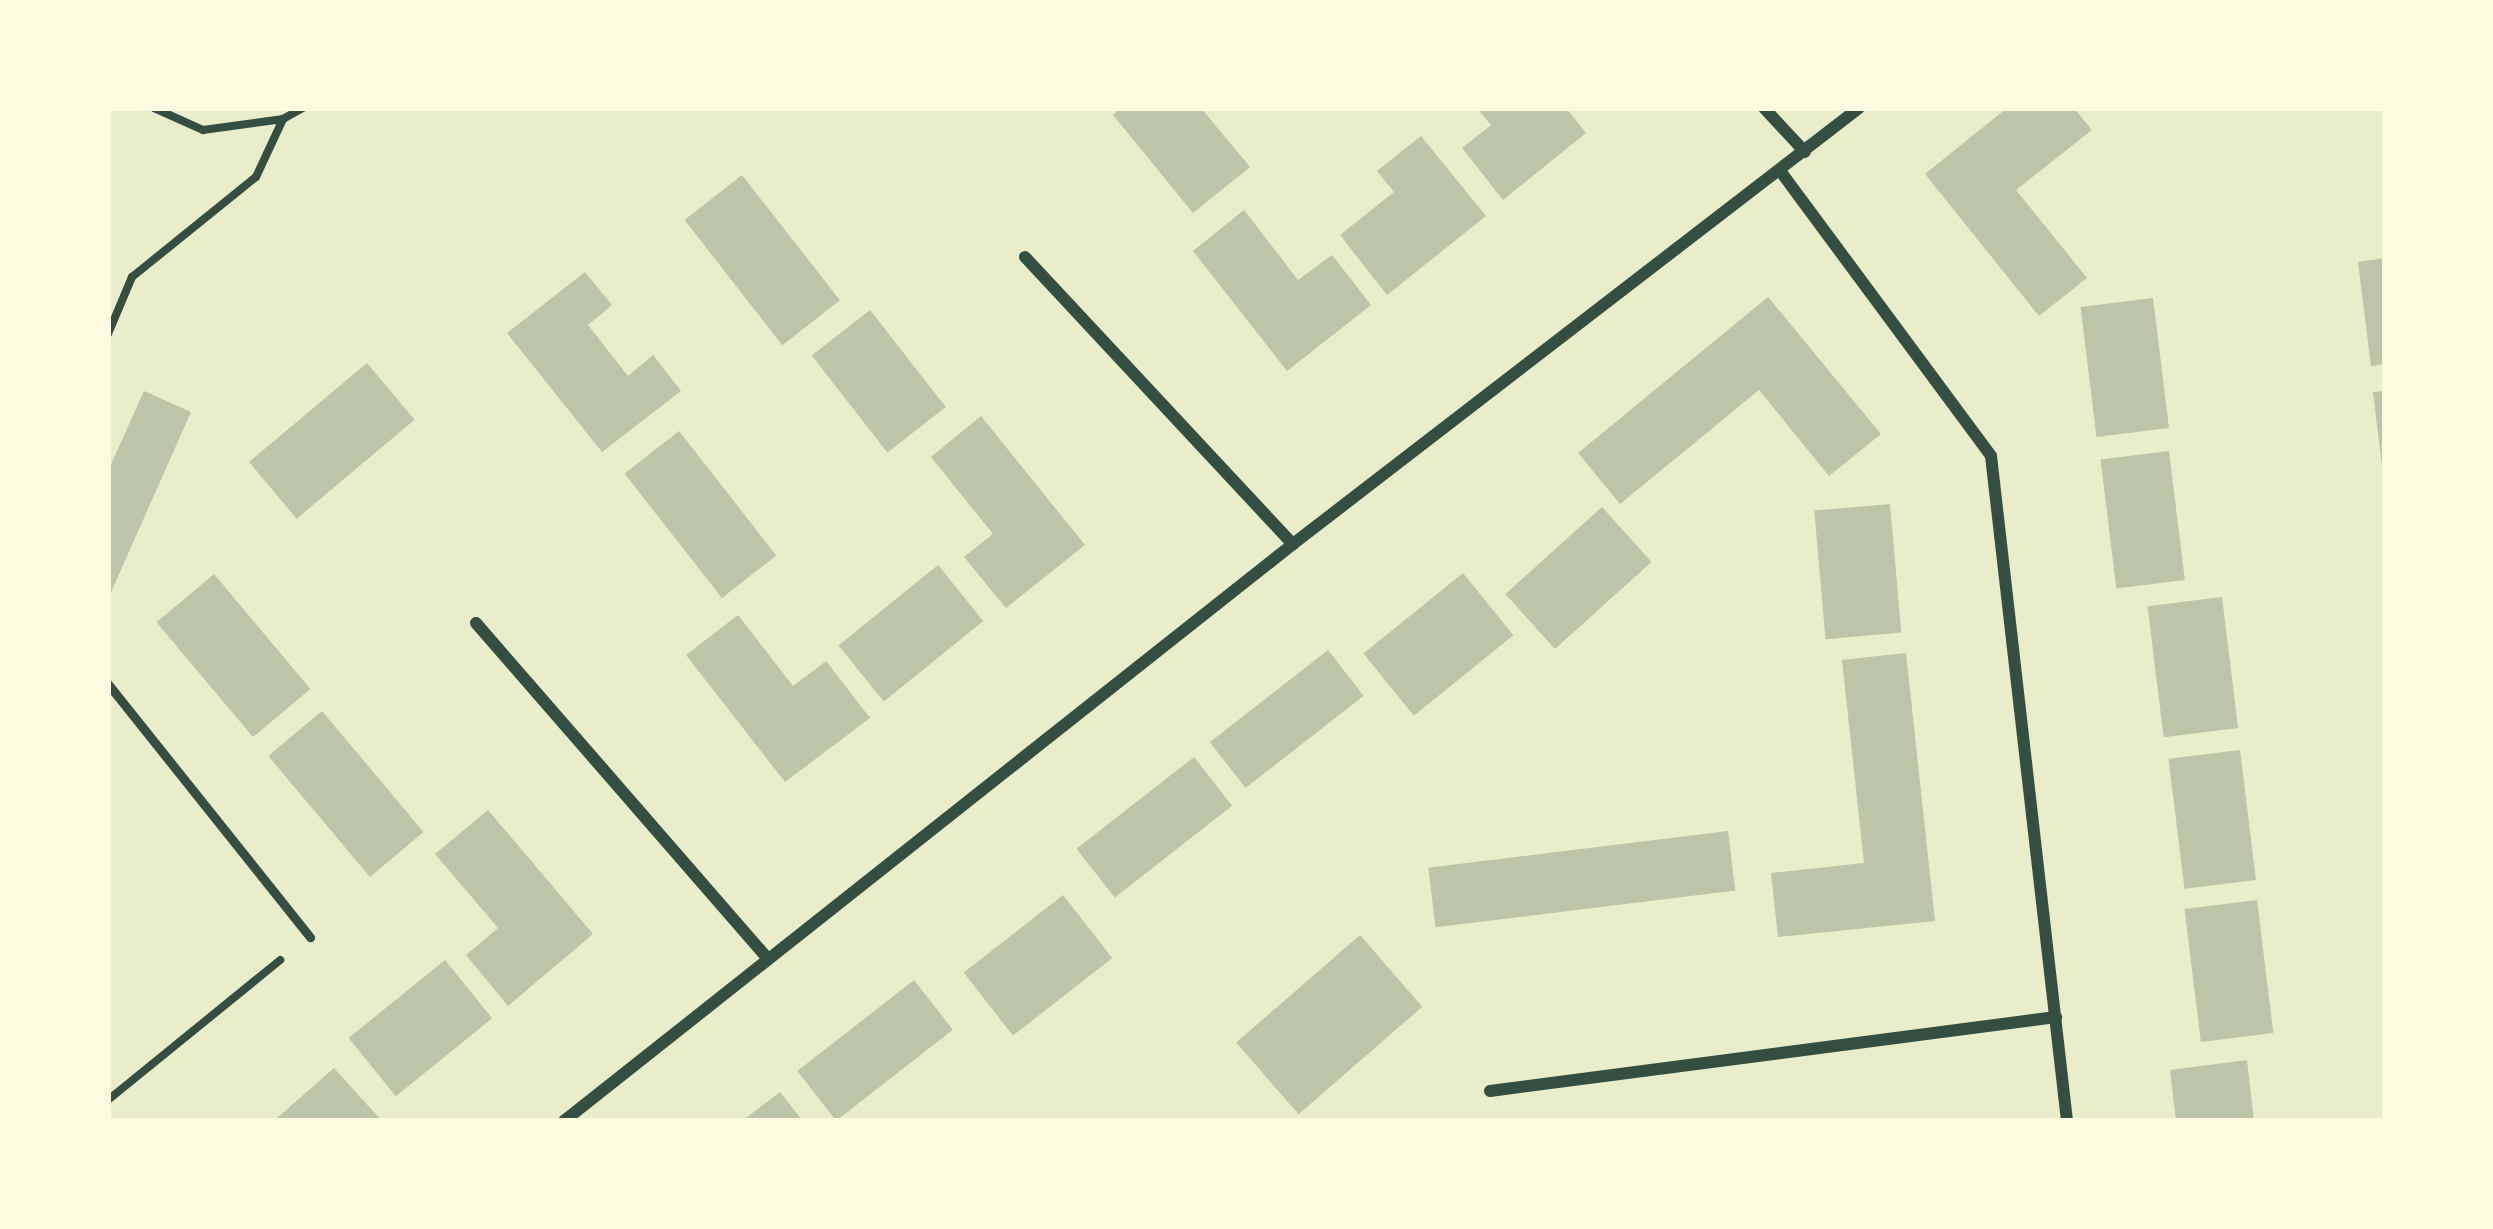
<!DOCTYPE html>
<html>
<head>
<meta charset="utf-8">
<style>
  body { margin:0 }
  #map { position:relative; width:2493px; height:1229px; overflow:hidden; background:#e9edc9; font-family:Overpass,sans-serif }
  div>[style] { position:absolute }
  .building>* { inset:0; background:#bcc5a7; transform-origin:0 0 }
  .path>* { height:8px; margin:-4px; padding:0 4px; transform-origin:4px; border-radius:4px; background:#344e41 }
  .service>* { height:9px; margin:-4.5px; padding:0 4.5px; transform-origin:4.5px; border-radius:4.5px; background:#344e41 }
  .minor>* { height:12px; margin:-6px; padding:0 6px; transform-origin:6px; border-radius:6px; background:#344e41 }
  span { translate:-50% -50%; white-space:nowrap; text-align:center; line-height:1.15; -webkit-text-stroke:12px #fefae0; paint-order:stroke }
  .frame { position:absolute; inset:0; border:111px solid #fefae0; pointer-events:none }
</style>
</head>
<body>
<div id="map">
  <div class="building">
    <i style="clip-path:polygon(1121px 108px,1201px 108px,1250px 167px,1193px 213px,1113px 115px)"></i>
    <i style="clip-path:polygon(1477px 108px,1566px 108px,1586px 133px,1503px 200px,1462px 148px,1491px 125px)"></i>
    <i style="clip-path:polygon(2007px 108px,2074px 108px,2092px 130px,2016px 190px,2087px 278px,2039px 316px,1925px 174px)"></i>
    <i style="clip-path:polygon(1421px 136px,1486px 216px,1387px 295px,1340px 235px,1394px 192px,1377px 171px)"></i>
    <i style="left:742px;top:175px;width:159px;height:73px;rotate:52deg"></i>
    <i style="clip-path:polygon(1244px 210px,1298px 280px,1332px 255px,1371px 305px,1287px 371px,1193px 251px)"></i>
    <i style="clip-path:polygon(2385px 258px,2385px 364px,2371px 366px,2358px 262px)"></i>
    <i style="clip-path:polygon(585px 272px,612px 305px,588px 325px,628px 376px,653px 355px,681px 391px,602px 452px,507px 333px)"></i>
    <i style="clip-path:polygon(1768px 297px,1881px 434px,1829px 476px,1759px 390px,1620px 504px,1578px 453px)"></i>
    <i style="left:2153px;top:298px;width:131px;height:73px;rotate:83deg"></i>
    <i style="left:870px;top:310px;width:123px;height:74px;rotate:52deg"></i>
    <i style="left:367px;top:363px;width:74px;height:154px;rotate:50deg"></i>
    <i style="clip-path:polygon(144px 391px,191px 412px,108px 599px,108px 471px)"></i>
    <i style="clip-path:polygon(2385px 391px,2385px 465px,2382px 466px,2373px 392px)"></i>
    <i style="clip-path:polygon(981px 416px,1085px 545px,1006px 608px,964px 557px,993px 534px,931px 457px)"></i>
    <i style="left:679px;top:431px;width:158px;height:69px;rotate:52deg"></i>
    <i style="left:2169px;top:451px;width:130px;height:69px;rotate:83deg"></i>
    <i style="left:1890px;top:504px;width:129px;height:76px;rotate:85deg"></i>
    <i style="left:1602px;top:507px;width:74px;height:130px;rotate:48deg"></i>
    <i style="left:938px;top:565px;width:72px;height:128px;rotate:51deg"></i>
    <i style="left:1463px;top:573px;width:80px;height:128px;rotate:51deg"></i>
    <i style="left:214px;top:574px;width:150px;height:75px;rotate:50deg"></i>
    <i style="left:2222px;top:597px;width:132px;height:75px;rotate:83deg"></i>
    <i style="clip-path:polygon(738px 615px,793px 686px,826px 661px,870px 718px,785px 782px,686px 655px)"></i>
    <i style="left:1328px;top:650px;width:58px;height:150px;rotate:52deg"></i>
    <i style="clip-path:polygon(1906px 653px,1935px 921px,1778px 937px,1771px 873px,1864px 863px,1842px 660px)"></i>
    <i style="left:322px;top:711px;width:158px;height:70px;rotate:50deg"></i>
    <i style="left:2240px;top:750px;width:131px;height:72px;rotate:83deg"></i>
    <i style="left:1194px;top:757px;width:62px;height:149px;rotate:52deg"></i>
    <i style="clip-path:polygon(488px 810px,593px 934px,508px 1006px,466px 955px,498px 928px,435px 854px)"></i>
    <i style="left:1728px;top:831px;width:60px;height:302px;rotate:83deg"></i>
    <i style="left:1063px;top:895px;width:80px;height:126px;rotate:52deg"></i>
    <i style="left:2257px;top:900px;width:134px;height:73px;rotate:83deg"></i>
    <i style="left:1360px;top:935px;width:95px;height:164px;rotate:49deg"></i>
    <i style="left:445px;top:960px;width:75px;height:124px;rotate:51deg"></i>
    <i style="left:914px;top:980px;width:63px;height:148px;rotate:52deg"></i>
    <i style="clip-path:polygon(2247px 1060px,2254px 1121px,2176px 1121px,2170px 1070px)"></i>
    <i style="clip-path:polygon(334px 1068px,382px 1121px,274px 1121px,277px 1118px)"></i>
    <i style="clip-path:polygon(780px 1092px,803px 1121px,742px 1121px)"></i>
  </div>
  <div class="path">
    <i style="left:154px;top:108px;width:54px;rotate:24.2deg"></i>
    <i style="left:203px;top:130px;width:81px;rotate:-7.8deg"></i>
    <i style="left:283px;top:119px;width:23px;rotate:-29deg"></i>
    <i style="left:108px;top:334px;width:62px;rotate:-67.2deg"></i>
    <i style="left:132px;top:277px;width:159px;rotate:-38.9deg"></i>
    <i style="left:256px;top:177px;width:64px;rotate:-65deg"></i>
    <i style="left:108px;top:1100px;width:222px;rotate:-39.1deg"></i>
  </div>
  <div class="service">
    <i style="left:108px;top:684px;width:324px;rotate:51.4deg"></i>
  </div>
  <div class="minor">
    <i style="left:1764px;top:108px;width:60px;rotate:47deg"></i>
    <i style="left:1781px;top:172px;width:353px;rotate:53.5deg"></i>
    <i style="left:1991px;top:456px;width:669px;rotate:83.48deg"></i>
    <i style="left:1025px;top:257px;width:393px;rotate:47deg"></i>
    <i style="left:476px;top:623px;width:445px;rotate:49deg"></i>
    <i style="left:1490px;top:1091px;width:571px;rotate:-7.45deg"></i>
    <i style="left:564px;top:1121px;width:930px;rotate:-38.36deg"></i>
    <i style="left:1293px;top:544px;width:714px;rotate:-37.61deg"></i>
  </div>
  <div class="frame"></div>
</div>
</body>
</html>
